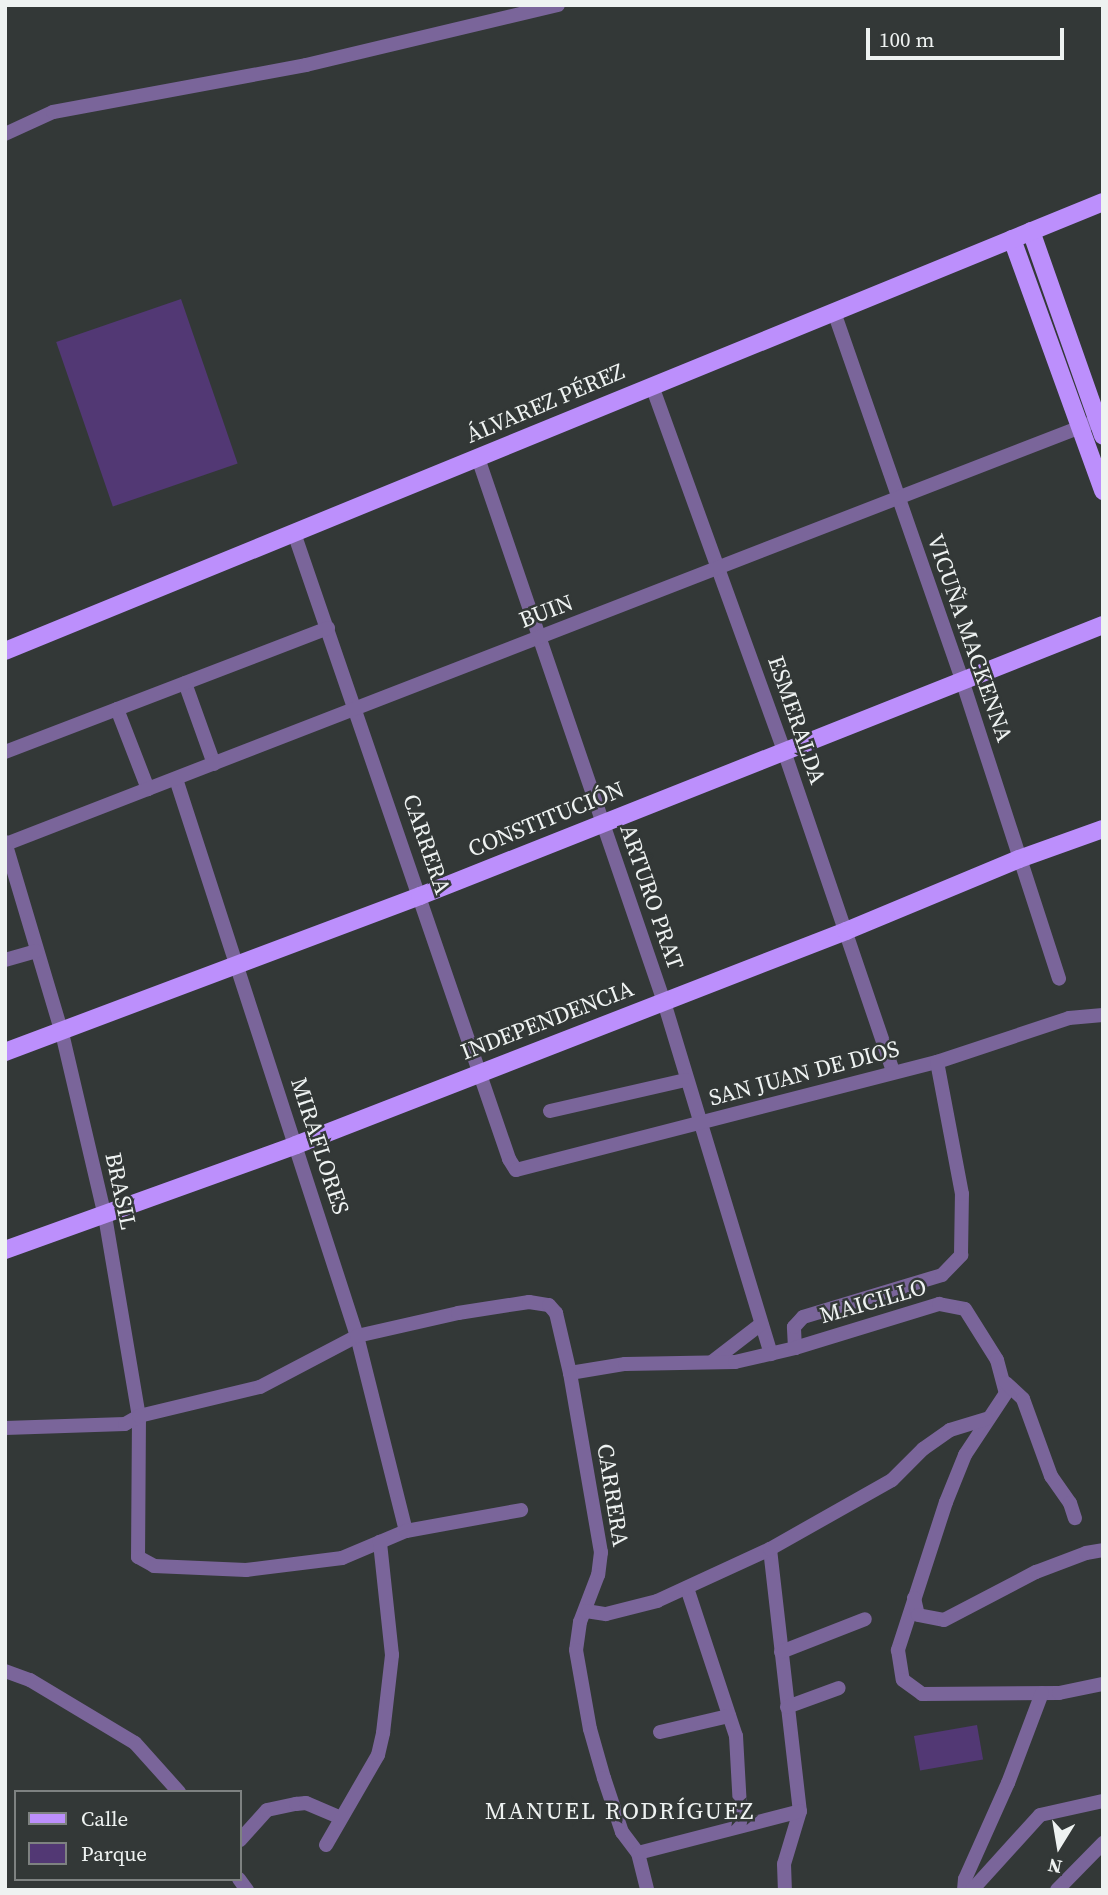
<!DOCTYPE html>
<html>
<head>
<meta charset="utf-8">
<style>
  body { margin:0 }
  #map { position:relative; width:1108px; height:1895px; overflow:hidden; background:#333837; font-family:"Source Serif 4",serif }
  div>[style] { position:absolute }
  .green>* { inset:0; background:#523874; transform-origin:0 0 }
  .minor>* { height:14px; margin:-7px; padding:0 7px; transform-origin:7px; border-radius:7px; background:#7a659a }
  .major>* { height:18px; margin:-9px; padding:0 9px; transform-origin:9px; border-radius:9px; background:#bc8ffc }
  span { translate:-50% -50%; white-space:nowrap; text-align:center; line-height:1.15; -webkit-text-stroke:5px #333837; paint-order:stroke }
  .street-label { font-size:23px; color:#eef2f1 }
  .neighbourhood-label { font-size:24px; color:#eef2f1; letter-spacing:2px }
  .frame { position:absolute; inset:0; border:7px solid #eef2f1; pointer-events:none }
  .legend { position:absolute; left:14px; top:1790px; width:228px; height:91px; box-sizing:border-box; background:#333837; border:2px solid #7e8281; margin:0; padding:9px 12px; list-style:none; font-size:21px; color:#eef2f1 }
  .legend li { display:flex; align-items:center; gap:14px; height:35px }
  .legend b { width:35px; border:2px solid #7e8281 }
  .north { position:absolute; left:1024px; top:1811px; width:70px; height:70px; -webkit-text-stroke:5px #333837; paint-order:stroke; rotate:191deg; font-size:19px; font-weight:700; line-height:28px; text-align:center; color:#eef2f1 }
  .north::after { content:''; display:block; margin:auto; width:24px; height:32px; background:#eef2f1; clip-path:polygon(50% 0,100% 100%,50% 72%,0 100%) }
  .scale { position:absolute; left:866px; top:28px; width:198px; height:32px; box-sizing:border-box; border:4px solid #eef2f1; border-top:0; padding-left:9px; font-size:21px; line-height:24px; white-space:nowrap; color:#eef2f1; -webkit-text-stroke:5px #333837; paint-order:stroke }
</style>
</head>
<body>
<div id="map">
  <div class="green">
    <i style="left:181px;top:299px;width:174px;height:132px;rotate:71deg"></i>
    <i style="left:977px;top:1725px;width:35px;height:64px;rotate:80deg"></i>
  </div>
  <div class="minor">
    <i style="left:5px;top:134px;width:53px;rotate:-24.6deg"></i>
    <i style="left:53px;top:112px;width:257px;rotate:-10.5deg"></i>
    <i style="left:306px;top:65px;width:259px;rotate:-13.4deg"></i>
    <i style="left:834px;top:312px;width:390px;rotate:70.8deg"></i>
    <i style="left:962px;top:680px;width:314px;rotate:72deg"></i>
    <i style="left:652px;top:386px;width:388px;rotate:70.1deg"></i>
    <i style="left:784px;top:751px;width:338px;rotate:71.2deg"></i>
    <i style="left:478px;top:458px;width:575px;rotate:71.12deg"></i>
    <i style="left:664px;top:1002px;width:368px;rotate:73.1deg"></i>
    <i style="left:294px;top:533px;width:662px;rotate:71.04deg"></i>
    <i style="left:509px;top:1159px;width:13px;rotate:58deg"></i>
    <i style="left:516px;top:1170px;width:435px;rotate:-14.4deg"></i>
    <i style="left:937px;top:1062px;width:139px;rotate:-18.4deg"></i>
    <i style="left:1069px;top:1018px;width:34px;rotate:-5deg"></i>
    <i style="left:185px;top:683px;width:86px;rotate:70.3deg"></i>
    <i style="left:117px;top:709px;width:86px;rotate:68.8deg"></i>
    <i style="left:5px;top:752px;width:346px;rotate:-21deg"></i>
    <i style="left:176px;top:779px;width:586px;rotate:72deg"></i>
    <i style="left:357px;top:1336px;width:201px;rotate:75.9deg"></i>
    <i style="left:5px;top:842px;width:199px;rotate:73.4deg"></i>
    <i style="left:62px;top:1033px;width:188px;rotate:76.8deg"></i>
    <i style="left:105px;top:1216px;width:203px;rotate:80.4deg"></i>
    <i style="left:139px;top:1416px;width:141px;rotate:90.4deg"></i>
    <i style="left:138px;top:1557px;width:18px;rotate:29deg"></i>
    <i style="left:154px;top:1566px;width:92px;rotate:2.5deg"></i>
    <i style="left:246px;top:1570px;width:97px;rotate:-7.1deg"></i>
    <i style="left:342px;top:1558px;width:69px;rotate:-22.9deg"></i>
    <i style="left:406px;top:1531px;width:117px;rotate:-10.3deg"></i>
    <i style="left:6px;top:844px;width:1161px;rotate:-21.21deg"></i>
    <i style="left:5px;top:960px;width:32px;rotate:-16deg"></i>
    <i style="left:550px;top:1111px;width:139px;rotate:-12.9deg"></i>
    <i style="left:795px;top:1348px;width:21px;rotate:-93deg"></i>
    <i style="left:794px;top:1327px;width:13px;rotate:-48deg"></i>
    <i style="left:803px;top:1317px;width:145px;rotate:-16.8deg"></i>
    <i style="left:942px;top:1275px;width:28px;rotate:-46deg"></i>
    <i style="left:961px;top:1255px;width:61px;rotate:-89.1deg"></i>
    <i style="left:962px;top:1194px;width:134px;rotate:-100.7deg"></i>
    <i style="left:713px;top:1361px;width:61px;rotate:-37.6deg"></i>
    <i style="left:570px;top:1373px;width:56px;rotate:-9.3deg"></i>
    <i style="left:625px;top:1364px;width:110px;rotate:-1deg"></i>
    <i style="left:735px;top:1362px;width:62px;rotate:-13.1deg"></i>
    <i style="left:795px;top:1348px;width:151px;rotate:-17deg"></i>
    <i style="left:939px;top:1304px;width:26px;rotate:11deg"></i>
    <i style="left:965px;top:1309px;width:60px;rotate:57.9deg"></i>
    <i style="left:997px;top:1360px;width:34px;rotate:75deg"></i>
    <i style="left:1006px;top:1393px;width:74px;rotate:123.5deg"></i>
    <i style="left:965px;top:1455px;width:51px;rotate:112deg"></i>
    <i style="left:946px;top:1502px;width:156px;rotate:108deg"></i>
    <i style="left:898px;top:1650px;width:30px;rotate:81deg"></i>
    <i style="left:903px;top:1680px;width:24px;rotate:36deg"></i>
    <i style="left:922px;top:1694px;width:137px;rotate:-0.4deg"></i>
    <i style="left:1059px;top:1693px;width:45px;rotate:-11.6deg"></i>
    <i style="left:1006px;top:1383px;width:23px;rotate:43deg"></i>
    <i style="left:1023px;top:1399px;width:82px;rotate:70deg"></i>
    <i style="left:1051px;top:1476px;width:33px;rotate:55deg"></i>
    <i style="left:1070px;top:1503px;width:16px;rotate:72deg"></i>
    <i style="left:5px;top:1428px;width:120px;rotate:-1.9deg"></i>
    <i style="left:125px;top:1424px;width:16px;rotate:-30deg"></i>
    <i style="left:139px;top:1416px;width:124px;rotate:-13.5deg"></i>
    <i style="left:260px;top:1387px;width:110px;rotate:-27.7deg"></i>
    <i style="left:357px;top:1336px;width:104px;rotate:-12.8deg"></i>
    <i style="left:458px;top:1313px;width:72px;rotate:-8.8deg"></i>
    <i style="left:529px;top:1302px;width:20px;rotate:9deg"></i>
    <i style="left:549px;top:1305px;width:11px;rotate:49deg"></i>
    <i style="left:556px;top:1313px;width:62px;rotate:76.9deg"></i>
    <i style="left:570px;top:1373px;width:182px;rotate:80.2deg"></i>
    <i style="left:601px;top:1552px;width:23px;rotate:97deg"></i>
    <i style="left:598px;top:1575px;width:50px;rotate:111deg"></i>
    <i style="left:580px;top:1622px;width:28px;rotate:98deg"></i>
    <i style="left:576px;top:1650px;width:80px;rotate:80deg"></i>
    <i style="left:590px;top:1729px;width:51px;rotate:74.1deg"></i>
    <i style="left:604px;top:1778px;width:57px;rotate:71.6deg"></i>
    <i style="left:622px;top:1832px;width:26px;rotate:53deg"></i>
    <i style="left:638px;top:1853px;width:38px;rotate:76deg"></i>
    <i style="left:770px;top:1549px;width:264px;rotate:83.5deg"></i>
    <i style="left:800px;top:1811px;width:55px;rotate:106.8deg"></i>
    <i style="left:784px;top:1864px;width:26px;rotate:88deg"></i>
    <i style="left:687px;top:1588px;width:156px;rotate:71.7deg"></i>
    <i style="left:736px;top:1736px;width:90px;rotate:86.8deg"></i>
    <i style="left:914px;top:1598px;width:17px;rotate:77deg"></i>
    <i style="left:918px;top:1615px;width:26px;rotate:11deg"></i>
    <i style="left:944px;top:1620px;width:104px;rotate:-27.6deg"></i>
    <i style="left:1036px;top:1572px;width:53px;rotate:-20.8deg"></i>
    <i style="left:1086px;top:1553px;width:17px;rotate:-10deg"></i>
    <i style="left:586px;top:1611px;width:20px;rotate:9deg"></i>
    <i style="left:606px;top:1614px;width:53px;rotate:-14.3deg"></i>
    <i style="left:657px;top:1601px;width:124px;rotate:-24.7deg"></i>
    <i style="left:770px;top:1549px;width:140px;rotate:-29.5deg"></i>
    <i style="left:892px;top:1480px;width:44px;rotate:-45deg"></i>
    <i style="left:923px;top:1449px;width:33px;rotate:-35deg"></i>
    <i style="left:950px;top:1430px;width:38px;rotate:-17deg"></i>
    <i style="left:781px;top:1652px;width:90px;rotate:-21.4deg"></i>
    <i style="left:5px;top:1671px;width:27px;rotate:20deg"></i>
    <i style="left:30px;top:1680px;width:122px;rotate:31deg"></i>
    <i style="left:135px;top:1743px;width:66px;rotate:48.1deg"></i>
    <i style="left:787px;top:1707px;width:55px;rotate:-20.1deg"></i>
    <i style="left:660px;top:1732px;width:71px;rotate:-13.1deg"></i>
    <i style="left:240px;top:1840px;width:40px;rotate:-48deg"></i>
    <i style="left:267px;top:1810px;width:30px;rotate:-12deg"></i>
    <i style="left:296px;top:1804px;width:10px;rotate:-6deg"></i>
    <i style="left:306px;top:1803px;width:38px;rotate:23deg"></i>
    <i style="left:326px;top:1845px;width:104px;rotate:-60deg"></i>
    <i style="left:378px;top:1755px;width:23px;rotate:-77deg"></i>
    <i style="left:383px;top:1733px;width:79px;rotate:-83.4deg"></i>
    <i style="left:392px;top:1655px;width:114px;rotate:-96.1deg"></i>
    <i style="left:638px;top:1853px;width:167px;rotate:-14.5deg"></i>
    <i style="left:239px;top:1879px;width:14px;rotate:54deg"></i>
    <i style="left:964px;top:1890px;width:11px;rotate:-85deg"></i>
    <i style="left:965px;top:1879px;width:105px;rotate:-65.9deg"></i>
    <i style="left:1008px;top:1783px;width:96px;rotate:-69.3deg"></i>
    <i style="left:972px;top:1890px;width:101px;rotate:-47.8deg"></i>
    <i style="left:1040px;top:1815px;width:65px;rotate:-12.5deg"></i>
    <i style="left:1057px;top:1890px;width:66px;rotate:-45.6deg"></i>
  </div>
  <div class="major">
    <i style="left:1031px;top:231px;width:217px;rotate:70.6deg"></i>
    <i style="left:1012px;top:239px;width:268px;rotate:70.1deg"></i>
    <i style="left:5px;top:651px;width:1186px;rotate:-22.24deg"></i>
    <i style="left:5px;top:1052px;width:443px;rotate:-20.6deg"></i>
    <i style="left:420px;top:896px;width:735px;rotate:-21.64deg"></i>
    <i style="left:5px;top:1250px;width:309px;rotate:-19.8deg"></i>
    <i style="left:296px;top:1145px;width:590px;rotate:-21.26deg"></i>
    <i style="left:846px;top:931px;width:187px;rotate:-22.6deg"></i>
    <i style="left:1019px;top:859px;width:89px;rotate:-19.7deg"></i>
  </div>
  <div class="street-label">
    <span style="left:545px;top:403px;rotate:-23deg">ÁLVAREZ PÉREZ</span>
    <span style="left:546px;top:611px;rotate:-21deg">BUIN</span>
    <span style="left:970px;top:638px;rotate:71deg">VICUÑA MACKENNA</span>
    <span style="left:797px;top:720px;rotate:71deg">ESMERALDA</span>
    <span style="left:546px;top:819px;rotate:-22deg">CONSTITUCIÓN</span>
    <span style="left:427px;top:844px;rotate:71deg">CARRERA</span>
    <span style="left:652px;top:897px;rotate:71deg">ARTURO PRAT</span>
    <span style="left:547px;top:1020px;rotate:-21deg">INDEPENDENCIA</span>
    <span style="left:804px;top:1073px;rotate:-15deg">SAN JUAN DE DIOS</span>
    <span style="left:320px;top:1146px;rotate:72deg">MIRAFLORES</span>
    <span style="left:121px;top:1191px;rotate:78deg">BRASIL</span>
    <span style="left:873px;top:1301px;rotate:-16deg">MAICILLO</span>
    <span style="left:613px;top:1495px;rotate:81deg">CARRERA</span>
  </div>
  <div class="neighbourhood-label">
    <span style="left:620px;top:1811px">MANUEL RODRÍGUEZ</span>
  </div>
  <div class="frame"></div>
  <ul class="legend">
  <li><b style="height:9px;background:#bc8ffc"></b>Calle</li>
  <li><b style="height:19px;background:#523874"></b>Parque</li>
  </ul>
  <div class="north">N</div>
  <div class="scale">100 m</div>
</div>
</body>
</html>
